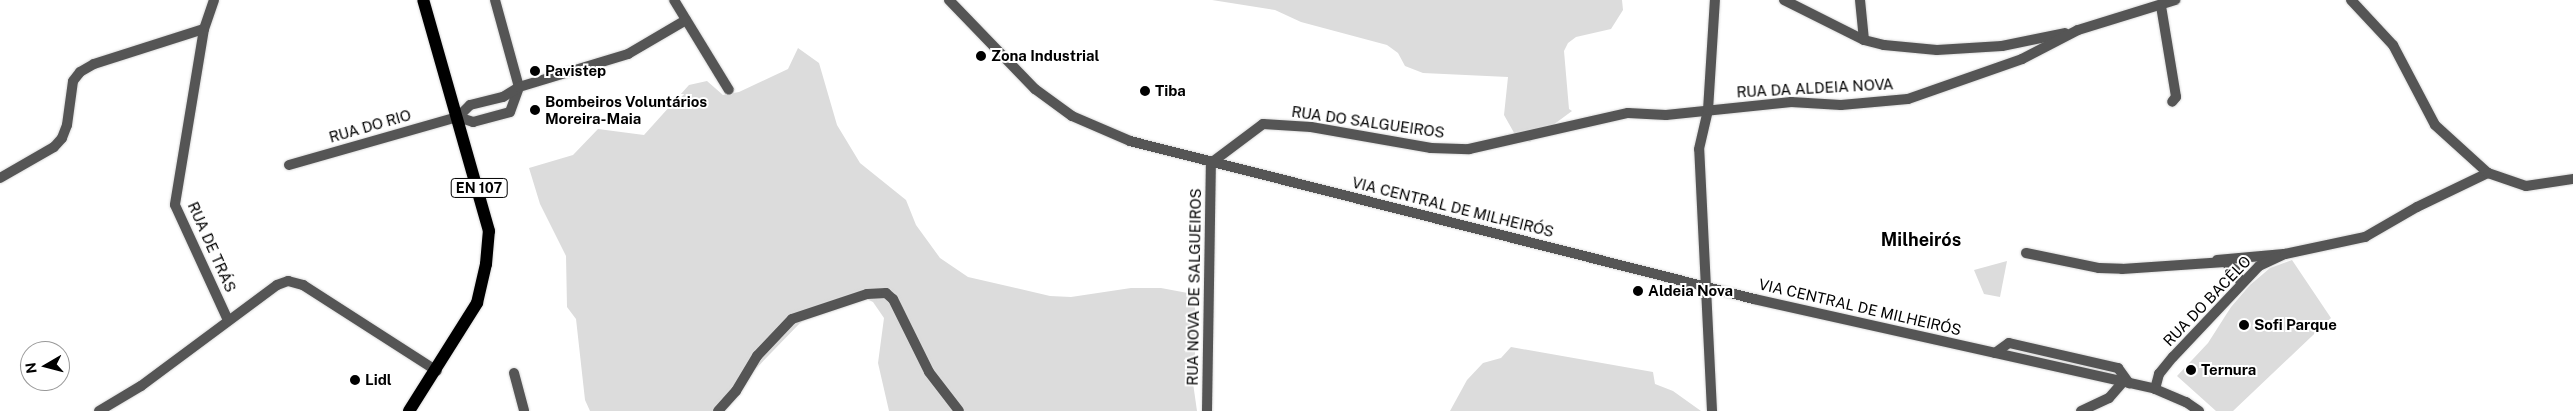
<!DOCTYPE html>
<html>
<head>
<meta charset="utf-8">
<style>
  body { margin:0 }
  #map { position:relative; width:2573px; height:411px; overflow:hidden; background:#fff; font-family:"Public Sans",sans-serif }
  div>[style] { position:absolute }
  .green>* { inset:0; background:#dcdcdc }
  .roads { filter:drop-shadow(0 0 1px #dbdbdb) drop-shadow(0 0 1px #dbdbdb) }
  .minor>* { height:10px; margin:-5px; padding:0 5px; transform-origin:5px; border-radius:5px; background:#555 }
  .tertiary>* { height:10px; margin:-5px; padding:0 5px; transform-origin:5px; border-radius:5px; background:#555 }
  .primary>* { height:12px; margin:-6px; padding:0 6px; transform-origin:6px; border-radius:6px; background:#000 }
  .dots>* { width:14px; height:14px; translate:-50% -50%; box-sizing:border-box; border:2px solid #fff; border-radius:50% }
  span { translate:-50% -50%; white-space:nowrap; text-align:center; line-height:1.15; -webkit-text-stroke:4px #fff; paint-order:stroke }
  .shield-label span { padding:1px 4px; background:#fff; border:1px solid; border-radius:4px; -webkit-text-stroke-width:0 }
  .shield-label { font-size:14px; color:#000; font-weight:700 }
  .poi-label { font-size:15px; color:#000; font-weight:700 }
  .left { translate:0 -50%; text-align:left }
  .street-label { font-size:15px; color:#000 }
  .quarter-label { font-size:18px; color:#000; font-weight:700 }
  .north { position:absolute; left:20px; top:341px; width:50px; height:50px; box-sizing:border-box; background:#fff; border:1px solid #999; border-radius:50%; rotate:262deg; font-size:14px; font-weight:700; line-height:20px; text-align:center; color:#000 }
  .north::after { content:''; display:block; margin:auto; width:18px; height:22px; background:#000; clip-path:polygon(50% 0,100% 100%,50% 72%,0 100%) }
</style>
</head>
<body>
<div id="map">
  <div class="green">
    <i style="clip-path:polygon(1212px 0,1622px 0,1623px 10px,1611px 29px,1576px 37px,1568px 43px,1564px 51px,1569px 109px,1572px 111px,1530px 142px,1517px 138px,1504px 115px,1508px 77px,1423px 73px,1405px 66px,1398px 53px,1387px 45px,1301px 22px,1275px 10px)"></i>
    <i style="clip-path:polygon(798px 48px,819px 63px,837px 125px,860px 163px,906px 200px,916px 225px,940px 258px,968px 277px,1050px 296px,1071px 297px,1131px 288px,1161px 288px,1193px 294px,1197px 323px,1193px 383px,1197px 411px,889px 411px,878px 363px,884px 318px,873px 302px,863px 297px,820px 310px,800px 323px,715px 411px,590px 411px,585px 400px,576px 319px,567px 307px,566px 256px,540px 204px,529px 168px,573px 155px,598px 129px,644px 135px,689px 85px,707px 81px,723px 95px,739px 92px,788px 69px)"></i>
    <i style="clip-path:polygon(2292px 260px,2331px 318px,2233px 411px,2216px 411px,2177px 376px,2208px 343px,2231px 307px,2250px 285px,2270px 268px)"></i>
    <i style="clip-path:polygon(2007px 261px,2000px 297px,1984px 294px,1974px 270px)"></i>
    <i style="clip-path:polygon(1511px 347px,1653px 372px,1655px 384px,1673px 391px,1701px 411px,1450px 411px,1467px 380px,1483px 363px,1501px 358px)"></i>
  </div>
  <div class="roads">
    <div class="minor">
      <i style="left:214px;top:0;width:31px;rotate:109deg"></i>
      <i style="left:204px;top:29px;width:178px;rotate:99.4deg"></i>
      <i style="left:175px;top:205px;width:127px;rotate:65.3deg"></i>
      <i style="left:495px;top:0;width:90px;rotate:74.6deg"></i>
      <i style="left:674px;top:0;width:105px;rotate:58.6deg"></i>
      <i style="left:1784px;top:0;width:89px;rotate:26.6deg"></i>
      <i style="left:1864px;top:40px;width:21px;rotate:14deg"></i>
      <i style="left:1884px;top:45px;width:53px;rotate:5.4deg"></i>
      <i style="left:1937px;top:50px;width:65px;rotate:-3.5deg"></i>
      <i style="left:2002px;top:46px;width:64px;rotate:-11.7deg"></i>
      <i style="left:1860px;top:0;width:40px;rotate:84.3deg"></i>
      <i style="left:2161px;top:6px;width:92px;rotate:80.6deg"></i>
      <i style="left:2176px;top:97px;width:6px;rotate:129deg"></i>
      <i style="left:458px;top:117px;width:16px;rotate:18deg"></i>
      <i style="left:473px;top:122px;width:38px;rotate:-15deg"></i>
      <i style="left:510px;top:112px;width:27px;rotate:-70deg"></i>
      <i style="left:289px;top:165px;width:176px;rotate:-15.9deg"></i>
      <i style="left:458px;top:117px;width:17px;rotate:-45deg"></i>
      <i style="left:470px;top:105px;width:34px;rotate:-14deg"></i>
      <i style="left:503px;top:97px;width:19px;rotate:-32deg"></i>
      <i style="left:519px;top:87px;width:114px;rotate:-16.8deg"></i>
      <i style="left:628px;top:54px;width:67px;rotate:-30.4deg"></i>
      <i style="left:0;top:178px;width:62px;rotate:-29.9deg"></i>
      <i style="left:54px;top:147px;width:12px;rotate:-48deg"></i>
      <i style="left:62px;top:138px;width:14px;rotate:-69deg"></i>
      <i style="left:67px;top:125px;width:44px;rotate:-82.2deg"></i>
      <i style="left:73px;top:81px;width:11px;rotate:-52deg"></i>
      <i style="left:80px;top:72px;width:16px;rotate:-30deg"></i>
      <i style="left:94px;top:64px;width:115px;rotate:-17.7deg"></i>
      <i style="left:2026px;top:253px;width:75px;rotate:11.6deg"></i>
      <i style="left:2099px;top:268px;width:23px;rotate:2deg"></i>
      <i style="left:2122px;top:269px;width:103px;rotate:-3.9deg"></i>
      <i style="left:2225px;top:262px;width:13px;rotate:39deg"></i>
      <i style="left:2235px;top:270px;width:14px;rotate:65deg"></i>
      <i style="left:2217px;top:260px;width:67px;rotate:-5.1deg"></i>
      <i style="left:1995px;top:353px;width:17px;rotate:-36deg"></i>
      <i style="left:2009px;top:343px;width:112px;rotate:12.9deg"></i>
      <i style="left:2118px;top:368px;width:19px;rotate:54deg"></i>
      <i style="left:514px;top:373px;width:39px;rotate:75deg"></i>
      <i style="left:2155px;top:389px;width:16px;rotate:-75deg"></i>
      <i style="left:2159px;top:374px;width:22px;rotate:-51deg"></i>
      <i style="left:2173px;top:357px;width:125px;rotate:-46.6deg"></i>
      <i style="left:2259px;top:266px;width:29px;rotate:-25deg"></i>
      <i style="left:2285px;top:254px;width:82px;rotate:-12deg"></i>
      <i style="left:2365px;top:237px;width:60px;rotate:-30deg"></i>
      <i style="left:2417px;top:207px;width:79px;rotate:-25.6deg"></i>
      <i style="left:99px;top:411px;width:49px;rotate:-30.8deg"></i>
      <i style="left:141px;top:386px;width:169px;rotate:-36.6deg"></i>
      <i style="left:277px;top:285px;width:12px;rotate:-20deg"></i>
      <i style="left:288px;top:281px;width:16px;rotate:15deg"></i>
      <i style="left:303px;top:285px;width:159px;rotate:32.7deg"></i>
      <i style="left:718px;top:411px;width:27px;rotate:-48deg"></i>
      <i style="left:736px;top:391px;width:41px;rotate:-59deg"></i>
      <i style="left:757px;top:356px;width:51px;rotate:-46.6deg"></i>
      <i style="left:792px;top:319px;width:79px;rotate:-18.4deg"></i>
      <i style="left:867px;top:294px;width:19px;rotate:-3deg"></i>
      <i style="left:886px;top:293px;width:9px;rotate:41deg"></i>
      <i style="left:893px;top:299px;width:81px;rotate:63.7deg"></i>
      <i style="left:929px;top:372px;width:49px;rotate:52.4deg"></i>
      <i style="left:1207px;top:411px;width:248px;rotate:-89.1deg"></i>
      <i style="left:1211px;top:163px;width:65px;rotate:-36.9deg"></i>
      <i style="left:1263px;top:124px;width:48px;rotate:3.6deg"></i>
      <i style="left:1311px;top:127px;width:122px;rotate:9.9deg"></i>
      <i style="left:1431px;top:148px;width:38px;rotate:2deg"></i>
      <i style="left:1469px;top:149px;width:163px;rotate:-12.8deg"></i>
      <i style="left:1628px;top:113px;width:38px;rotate:3deg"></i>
      <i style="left:1666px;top:115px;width:126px;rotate:-5.9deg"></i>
      <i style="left:1791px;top:102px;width:50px;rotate:3.4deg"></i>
      <i style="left:1841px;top:105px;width:67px;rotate:-5.1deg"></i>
      <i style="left:1908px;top:99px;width:121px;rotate:-19.3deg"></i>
      <i style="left:2022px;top:59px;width:63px;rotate:-27.4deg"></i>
      <i style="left:2078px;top:30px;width:102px;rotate:-17.2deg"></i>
      <i style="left:1712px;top:411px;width:262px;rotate:-92.8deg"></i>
      <i style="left:1699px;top:149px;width:40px;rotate:-77deg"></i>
      <i style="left:1708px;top:110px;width:110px;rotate:-86.4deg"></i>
      <i style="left:2081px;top:411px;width:31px;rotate:-25deg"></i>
      <i style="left:2109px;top:398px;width:21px;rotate:-49deg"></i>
    </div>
    <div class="tertiary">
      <i style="left:949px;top:0;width:124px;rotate:46deg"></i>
      <i style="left:1035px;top:89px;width:46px;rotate:36.1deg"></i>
      <i style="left:1072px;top:116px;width:63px;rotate:23.3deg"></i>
      <i style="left:1130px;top:141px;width:644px;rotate:14.21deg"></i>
      <i style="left:1754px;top:299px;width:411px;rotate:12.6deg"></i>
      <i style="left:2155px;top:389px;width:34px;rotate:23deg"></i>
      <i style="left:2186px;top:402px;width:16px;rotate:35deg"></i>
      <i style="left:2351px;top:0;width:62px;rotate:47deg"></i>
      <i style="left:2393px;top:45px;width:90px;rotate:62.3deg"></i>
      <i style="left:2435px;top:125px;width:72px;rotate:42.2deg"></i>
      <i style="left:2488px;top:173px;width:40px;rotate:18.9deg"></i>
      <i style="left:2526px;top:186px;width:48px;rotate:-8.5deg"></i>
    </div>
    <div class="primary">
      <i style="left:409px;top:411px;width:128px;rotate:-57.8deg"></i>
      <i style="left:477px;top:303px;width:40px;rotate:-77deg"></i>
      <i style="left:486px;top:264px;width:33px;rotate:-85deg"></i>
      <i style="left:489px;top:231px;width:240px;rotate:-105.9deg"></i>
    </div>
  </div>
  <div class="dots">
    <i style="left:981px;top:56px;background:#000"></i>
    <i style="left:535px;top:71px;background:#000"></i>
    <i style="left:1145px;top:91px;background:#000"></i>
    <i style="left:535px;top:110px;background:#000"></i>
    <i style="left:1638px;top:291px;background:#000"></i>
    <i style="left:2244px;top:325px;background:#000"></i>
    <i style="left:2191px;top:370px;background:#000"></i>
    <i style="left:355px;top:380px;background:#000"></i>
  </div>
  <div class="shield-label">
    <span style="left:479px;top:188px">EN 107</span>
  </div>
  <div class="poi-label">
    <span class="left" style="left:991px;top:56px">Zona Industrial</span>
    <span class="left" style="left:545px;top:71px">Pavistep</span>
    <span class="left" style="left:1155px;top:91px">Tiba</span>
    <span class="left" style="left:545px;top:110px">Bombeiros Voluntários<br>Moreira-Maia</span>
    <span class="left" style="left:1648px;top:291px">Aldeia Nova</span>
    <span class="left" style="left:2254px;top:325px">Sofi Parque</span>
    <span class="left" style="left:2201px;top:370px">Ternura</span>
    <span class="left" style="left:365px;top:380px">Lidl</span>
  </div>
  <div class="street-label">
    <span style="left:1815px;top:88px;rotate:-3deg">RUA DA ALDEIA NOVA</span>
    <span style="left:1368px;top:122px;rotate:8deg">RUA DO SALGUEIROS</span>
    <span style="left:370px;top:126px;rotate:-16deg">RUA DO RIO</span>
    <span style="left:1453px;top:207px;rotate:14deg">VIA CENTRAL DE MILHEIRÓS</span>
    <span style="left:212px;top:247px;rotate:66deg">RUA DE TRÁS</span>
    <span style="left:1194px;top:287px;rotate:-89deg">RUA NOVA DE SALGUEIROS</span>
    <span style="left:2207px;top:301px;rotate:-46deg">RUA DO BACÊLO</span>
    <span style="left:1860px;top:307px;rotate:13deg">VIA CENTRAL DE MILHEIRÓS</span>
  </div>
  <div class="quarter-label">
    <span style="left:1921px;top:240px">Milheirós</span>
  </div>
  <div class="north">N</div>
</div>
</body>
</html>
